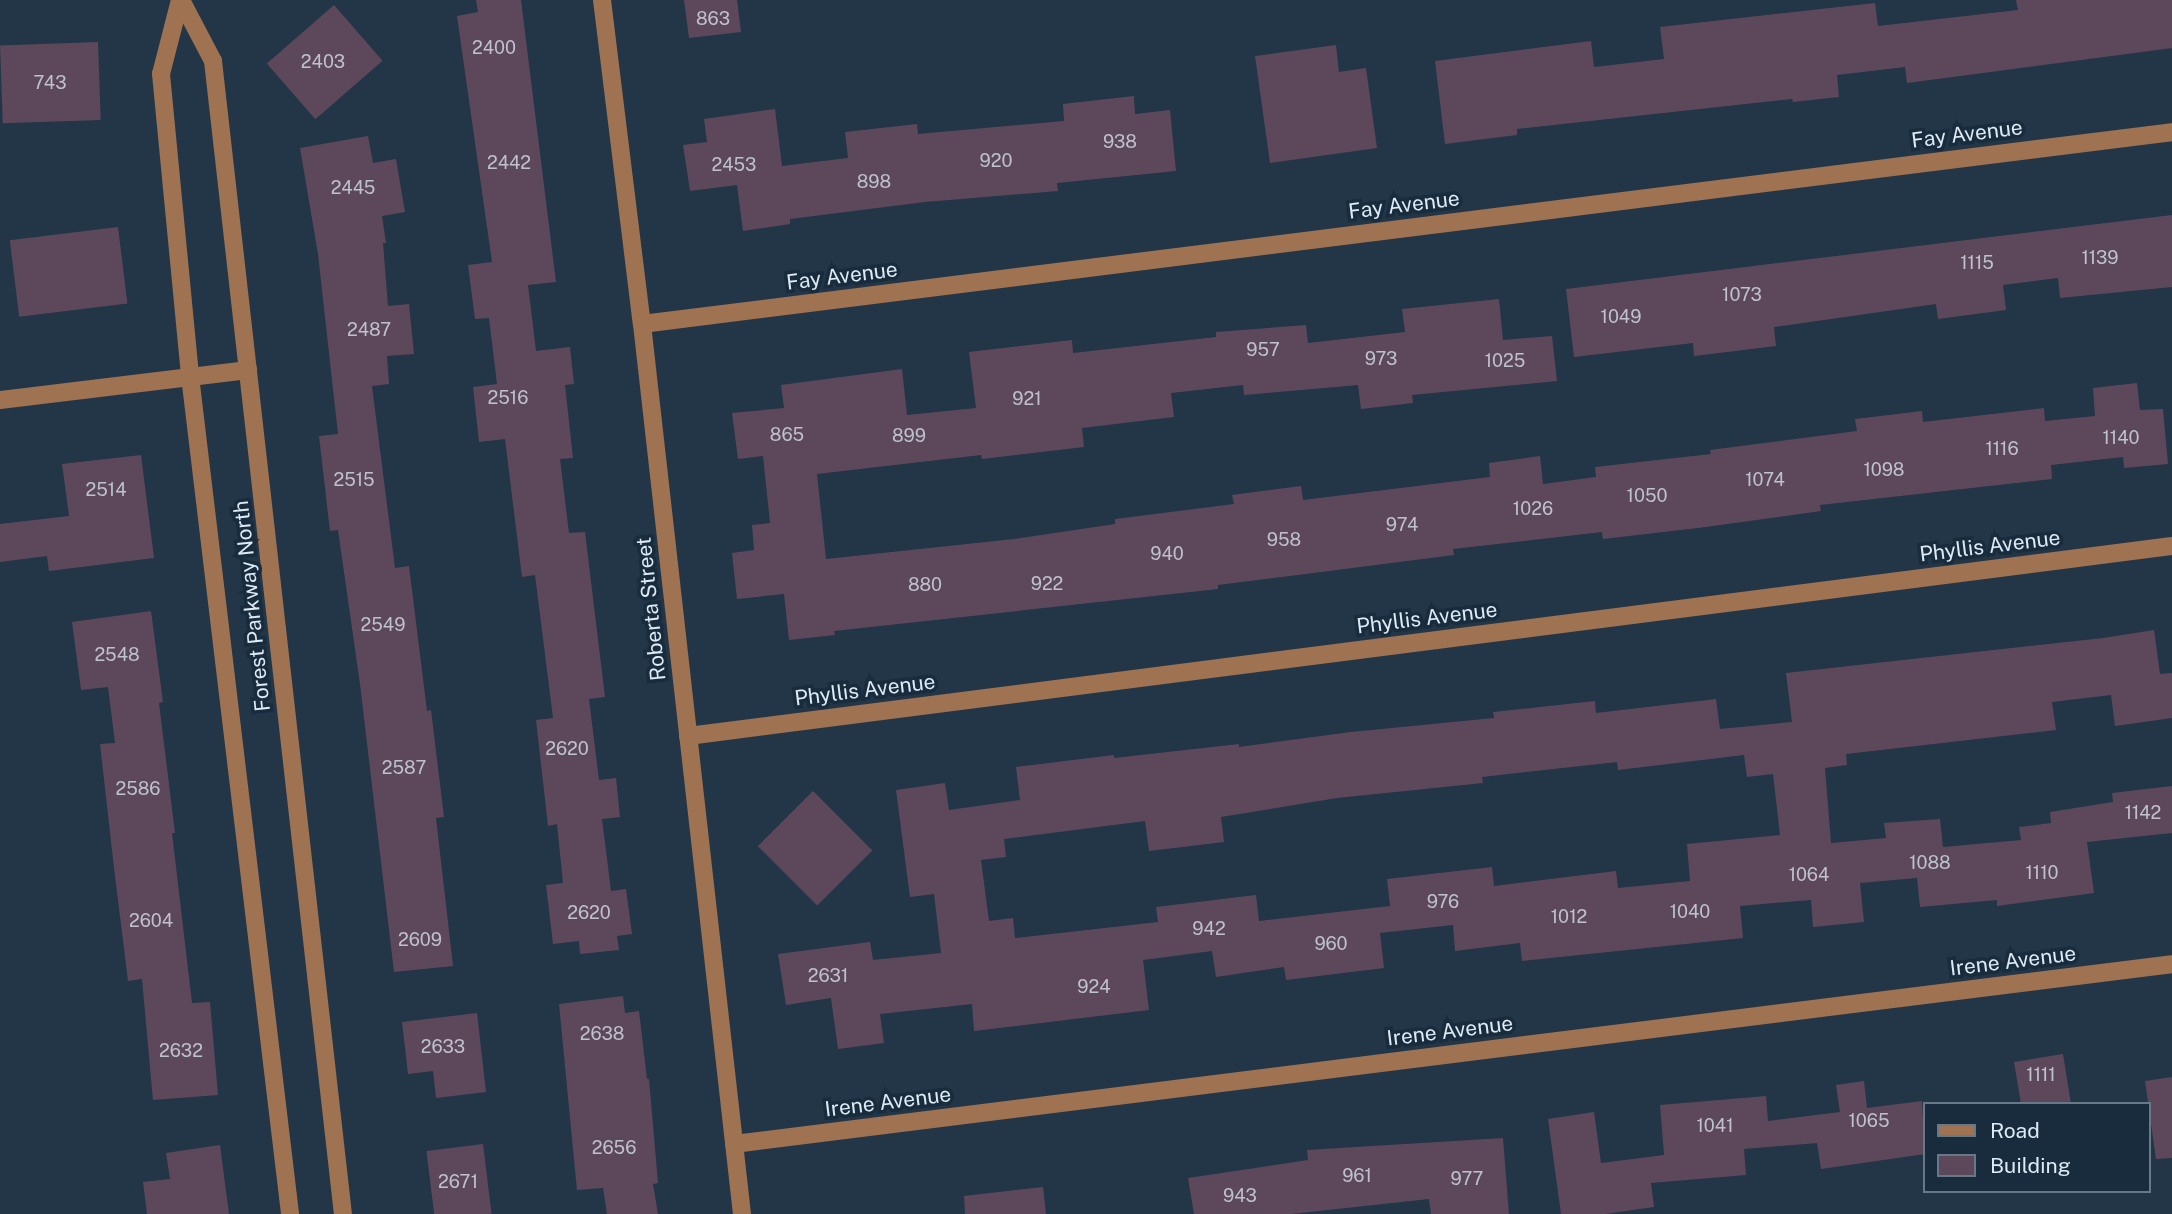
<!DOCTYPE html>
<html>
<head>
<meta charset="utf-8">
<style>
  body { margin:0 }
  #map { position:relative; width:2172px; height:1214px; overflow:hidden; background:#223647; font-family:"Public Sans",sans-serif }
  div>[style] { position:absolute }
  .building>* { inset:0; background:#5d485b; transform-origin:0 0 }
  .minor>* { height:18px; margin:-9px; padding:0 9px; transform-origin:9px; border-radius:9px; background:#9f7251 }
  span { translate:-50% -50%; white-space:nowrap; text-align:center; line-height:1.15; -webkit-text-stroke:7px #182c3d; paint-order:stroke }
  .number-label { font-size:18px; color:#bec2ce }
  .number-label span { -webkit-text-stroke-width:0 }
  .street-label { font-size:21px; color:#deeaf5 }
  .legend { position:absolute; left:1923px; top:1102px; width:228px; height:91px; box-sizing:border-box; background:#182c3d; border:2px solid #677887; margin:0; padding:9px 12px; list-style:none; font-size:21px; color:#deeaf5 }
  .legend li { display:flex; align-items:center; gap:14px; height:35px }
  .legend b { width:35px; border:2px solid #677887 }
</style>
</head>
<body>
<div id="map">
  <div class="building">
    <i style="clip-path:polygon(476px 0,521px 0,556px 282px,528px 285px,536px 351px,570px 347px,574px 384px,565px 385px,573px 458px,560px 459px,569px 533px,585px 532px,605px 697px,589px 699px,599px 780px,616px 778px,620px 817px,602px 819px,611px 891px,626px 889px,632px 934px,617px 936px,619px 950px,580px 954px,579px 941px,553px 944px,546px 885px,563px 883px,557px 824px,548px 826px,536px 720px,553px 718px,535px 575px,522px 577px,505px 439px,479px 442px,473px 387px,497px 384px,489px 318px,475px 319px,468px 265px,492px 262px,457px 16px,478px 12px)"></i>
    <i style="clip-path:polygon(684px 0,737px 0,741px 32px,689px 38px)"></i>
    <i style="clip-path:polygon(2016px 0,2172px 0,2172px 48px,1907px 83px,1905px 67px,1837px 75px,1839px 97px,1793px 102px,1792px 99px,1517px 129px,1517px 135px,1445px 144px,1435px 61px,1591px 41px,1594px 67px,1664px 59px,1660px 27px,1875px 3px,1878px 26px,2018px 10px)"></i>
    <i style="left:334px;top:5px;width:74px;height:89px;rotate:49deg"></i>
    <i style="left:98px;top:42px;width:78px;height:98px;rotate:88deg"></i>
    <i style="clip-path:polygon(1336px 45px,1339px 72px,1366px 68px,1377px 148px,1270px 163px,1255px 56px)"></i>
    <i style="clip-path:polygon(1134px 96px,1135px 114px,1170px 110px,1176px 171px,1057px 183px,1058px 191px,925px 202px,790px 219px,790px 224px,743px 231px,737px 185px,690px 191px,683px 145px,707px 142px,704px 119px,775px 109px,782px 166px,848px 158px,845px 132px,917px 124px,918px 134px,1064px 121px,1063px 104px)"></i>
    <i style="clip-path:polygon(368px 136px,373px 163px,396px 159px,405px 212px,382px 216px,386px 243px,383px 243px,388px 306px,409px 304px,414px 354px,387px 356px,389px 384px,372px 386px,395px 568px,409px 566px,427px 711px,431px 710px,444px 817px,436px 818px,453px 966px,394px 972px,360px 684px,338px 530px,330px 531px,319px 436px,338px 434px,318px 254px,300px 148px)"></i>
    <i style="clip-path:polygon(2172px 215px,2172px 287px,2060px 298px,2058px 278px,2003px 285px,2006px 310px,1938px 319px,1936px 304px,1774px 327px,1776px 346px,1694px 356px,1693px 343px,1574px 357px,1566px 289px)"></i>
    <i style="left:118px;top:227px;width:77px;height:109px;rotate:83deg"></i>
    <i style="clip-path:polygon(1499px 299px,1503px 340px,1552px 336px,1557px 381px,1412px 395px,1413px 403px,1361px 409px,1358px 385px,1244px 395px,1243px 385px,1171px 393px,1174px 417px,1082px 428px,1084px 447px,982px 459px,981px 455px,817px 474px,826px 559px,1014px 539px,1115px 524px,1115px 519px,1234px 504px,1232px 495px,1301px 486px,1303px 500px,1490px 477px,1489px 463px,1540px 456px,1543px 484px,1596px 477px,1595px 467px,1711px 454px,1710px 450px,1857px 431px,1855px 419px,1922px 411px,1923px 422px,2044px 408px,2045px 421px,2095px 416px,2093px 388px,2137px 383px,2140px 410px,2163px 409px,2168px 464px,2124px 468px,2123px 457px,2051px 465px,2052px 479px,1820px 505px,1821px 511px,1698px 528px,1603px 539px,1602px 532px,1453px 549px,1454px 555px,1218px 585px,1218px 589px,834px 631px,835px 635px,789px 640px,784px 594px,737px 599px,732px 553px,754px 550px,752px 525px,770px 523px,763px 456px,738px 459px,732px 413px,784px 408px,781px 385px,902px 369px,907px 415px,976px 408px,969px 352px,1072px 340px,1073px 353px,1216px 337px,1216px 332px,1306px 325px,1308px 343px,1405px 332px,1402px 309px)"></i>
    <i style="clip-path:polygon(141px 455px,154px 558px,49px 571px,47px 556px,0 562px,0 524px,69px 516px,62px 464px)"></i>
    <i style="clip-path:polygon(151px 611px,163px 702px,159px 703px,175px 833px,172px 833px,192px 1003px,210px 1002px,218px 1095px,153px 1100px,142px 979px,128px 981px,114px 868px,100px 744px,115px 743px,108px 687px,81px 690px,72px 622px)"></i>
    <i style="clip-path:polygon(evenodd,2154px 630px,2160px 674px,2172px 673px,2172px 718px,2115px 726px,2111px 695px,2052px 702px,2056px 730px,1846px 754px,1847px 765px,1825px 768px,1831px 843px,1886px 838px,1884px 823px,1940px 819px,1943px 847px,2021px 840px,2019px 827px,2051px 823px,2050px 812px,2113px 802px,2112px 793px,2172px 786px,2172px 833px,2087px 842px,2094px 893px,1997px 906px,1997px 900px,1920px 907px,1917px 878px,1860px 883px,1864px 922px,1813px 927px,1811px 900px,1740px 906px,1743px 938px,1522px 961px,1520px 943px,1455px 951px,1453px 925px,1380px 933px,1384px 968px,1286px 980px,1284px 967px,1216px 977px,1212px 951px,1143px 960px,1149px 1010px,974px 1031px,972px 1004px,880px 1014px,884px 1043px,838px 1049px,831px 998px,786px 1005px,778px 954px,870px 942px,873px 960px,941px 953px,934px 894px,910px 897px,896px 790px,945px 783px,949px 810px,1020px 800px,1016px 767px,1114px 755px,1114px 758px,1239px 744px,1239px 747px,1351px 732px,1494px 718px,1493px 712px,1595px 701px,1596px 713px,1716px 699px,1720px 729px,1792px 722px,1786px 673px,2103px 638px,2154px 630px,1744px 755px,1747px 777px,1773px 774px,1780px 835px,1687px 844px,1690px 881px,1618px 888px,1616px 871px,1494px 886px,1492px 867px,1387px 879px,1390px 906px,1259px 921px,1256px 895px,1156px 907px,1158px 922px,1015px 938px,1013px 918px,989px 921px,981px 860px,1006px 857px,1004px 839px,1145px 821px,1149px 851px,1224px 842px,1221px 817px,1337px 798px,1483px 783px,1482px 777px,1617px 762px,1618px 770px,1744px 755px)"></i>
    <i style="left:813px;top:791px;width:84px;height:78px;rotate:45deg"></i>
    <i style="clip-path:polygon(623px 996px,625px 1013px,639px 1011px,647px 1079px,649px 1079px,658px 1183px,653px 1184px,658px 1214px,607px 1214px,603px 1188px,577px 1190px,559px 1004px)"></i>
    <i style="clip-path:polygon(477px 1013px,486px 1092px,436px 1098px,433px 1071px,408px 1074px,402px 1022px)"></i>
    <i style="clip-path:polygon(2063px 1054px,2071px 1104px,2021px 1104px,2014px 1062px)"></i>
    <i style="clip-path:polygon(2172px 1077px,2172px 1158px,2156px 1159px,2145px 1081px)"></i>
    <i style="clip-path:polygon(1864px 1081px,1867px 1108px,1922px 1101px,1925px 1154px,1821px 1169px,1817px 1143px,1744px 1149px,1746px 1175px,1651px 1183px,1654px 1207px,1605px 1214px,1561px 1214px,1548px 1119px,1594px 1112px,1601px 1163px,1664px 1155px,1660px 1105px,1766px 1096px,1768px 1121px,1840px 1112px,1836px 1085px)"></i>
    <i style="clip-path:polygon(1503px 1138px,1509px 1214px,1431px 1214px,1429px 1199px,1291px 1214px,1194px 1214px,1188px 1178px,1308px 1160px,1307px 1150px)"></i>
    <i style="left:483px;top:1144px;width:70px;height:57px;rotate:83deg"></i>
    <i style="clip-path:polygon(220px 1145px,229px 1214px,147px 1214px,143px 1182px,170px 1179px,166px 1153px)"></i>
    <i style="clip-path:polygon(1043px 1187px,1046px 1214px,965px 1214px,964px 1196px)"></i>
  </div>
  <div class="minor">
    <i style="left:180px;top:0;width:76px;rotate:104.4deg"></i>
    <i style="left:161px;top:74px;width:303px;rotate:84.5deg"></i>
    <i style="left:190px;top:376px;width:844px;rotate:83.19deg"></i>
    <i style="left:181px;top:0;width:69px;rotate:62.3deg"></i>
    <i style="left:213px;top:61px;width:1160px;rotate:83.57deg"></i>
    <i style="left:602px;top:0;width:326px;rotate:83deg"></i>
    <i style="left:642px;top:324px;width:896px;rotate:83.59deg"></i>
    <i style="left:642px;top:324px;width:1542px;rotate:-7.15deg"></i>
    <i style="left:0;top:400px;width:250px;rotate:-6.9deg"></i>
    <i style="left:688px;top:736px;width:1496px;rotate:-7.3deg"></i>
    <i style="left:734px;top:1144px;width:1449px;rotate:-7.13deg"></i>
  </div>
  <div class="number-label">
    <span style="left:713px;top:19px">863</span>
    <span style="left:494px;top:48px">2400</span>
    <span style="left:323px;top:62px">2403</span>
    <span style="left:50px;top:83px">743</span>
    <span style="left:1120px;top:142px">938</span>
    <span style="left:996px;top:161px">920</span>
    <span style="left:509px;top:163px">2442</span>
    <span style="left:734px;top:165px">2453</span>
    <span style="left:874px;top:182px">898</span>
    <span style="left:353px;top:188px">2445</span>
    <span style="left:2100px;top:258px">1139</span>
    <span style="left:1977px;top:263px">1115</span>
    <span style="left:1742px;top:295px">1073</span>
    <span style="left:1621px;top:317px">1049</span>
    <span style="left:369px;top:330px">2487</span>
    <span style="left:1263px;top:350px">957</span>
    <span style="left:1381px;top:359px">973</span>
    <span style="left:1505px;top:361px">1025</span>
    <span style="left:508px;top:398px">2516</span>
    <span style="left:1027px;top:399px">921</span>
    <span style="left:787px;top:435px">865</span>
    <span style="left:909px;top:436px">899</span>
    <span style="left:2121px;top:438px">1140</span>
    <span style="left:2002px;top:449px">1116</span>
    <span style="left:1884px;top:470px">1098</span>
    <span style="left:354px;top:480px">2515</span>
    <span style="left:1765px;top:480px">1074</span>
    <span style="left:106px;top:490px">2514</span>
    <span style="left:1647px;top:496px">1050</span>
    <span style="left:1533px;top:509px">1026</span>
    <span style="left:1402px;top:525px">974</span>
    <span style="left:1284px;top:540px">958</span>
    <span style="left:1167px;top:554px">940</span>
    <span style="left:1047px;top:584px">922</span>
    <span style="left:925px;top:585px">880</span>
    <span style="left:383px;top:625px">2549</span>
    <span style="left:117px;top:655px">2548</span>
    <span style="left:567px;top:749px">2620</span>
    <span style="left:404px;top:768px">2587</span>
    <span style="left:138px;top:789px">2586</span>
    <span style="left:2143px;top:813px">1142</span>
    <span style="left:1930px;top:863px">1088</span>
    <span style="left:2042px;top:873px">1110</span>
    <span style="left:1809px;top:875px">1064</span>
    <span style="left:1443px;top:902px">976</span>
    <span style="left:1690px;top:912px">1040</span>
    <span style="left:589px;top:913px">2620</span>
    <span style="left:1569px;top:917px">1012</span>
    <span style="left:151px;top:921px">2604</span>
    <span style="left:1209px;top:929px">942</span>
    <span style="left:420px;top:940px">2609</span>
    <span style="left:1331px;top:944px">960</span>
    <span style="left:828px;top:976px">2631</span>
    <span style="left:1094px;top:987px">924</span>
    <span style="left:602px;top:1034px">2638</span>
    <span style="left:443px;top:1047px">2633</span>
    <span style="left:181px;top:1051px">2632</span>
    <span style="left:2041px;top:1075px">1111</span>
    <span style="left:1869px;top:1121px">1065</span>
    <span style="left:1715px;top:1126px">1041</span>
    <span style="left:614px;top:1148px">2656</span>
    <span style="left:1357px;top:1176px">961</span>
    <span style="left:1467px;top:1179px">977</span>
    <span style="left:458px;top:1182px">2671</span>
    <span style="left:1240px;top:1196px">943</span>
  </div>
  <div class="street-label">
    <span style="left:1967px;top:134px;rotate:-7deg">Fay Avenue</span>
    <span style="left:1404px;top:205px;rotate:-7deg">Fay Avenue</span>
    <span style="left:842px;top:276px;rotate:-7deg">Fay Avenue</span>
    <span style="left:1990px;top:546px;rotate:-7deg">Phyllis Avenue</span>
    <span style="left:252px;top:606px;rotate:-96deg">Forest Parkway North</span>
    <span style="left:651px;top:609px;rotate:-96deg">Roberta Street</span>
    <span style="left:1427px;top:618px;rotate:-7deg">Phyllis Avenue</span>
    <span style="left:865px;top:690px;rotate:-7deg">Phyllis Avenue</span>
    <span style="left:2013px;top:961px;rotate:-7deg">Irene Avenue</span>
    <span style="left:1450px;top:1031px;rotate:-7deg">Irene Avenue</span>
    <span style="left:888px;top:1102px;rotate:-7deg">Irene Avenue</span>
  </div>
  <ul class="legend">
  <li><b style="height:9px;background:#9f7251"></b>Road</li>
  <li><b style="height:19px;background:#5d485b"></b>Building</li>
  </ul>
</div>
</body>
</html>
